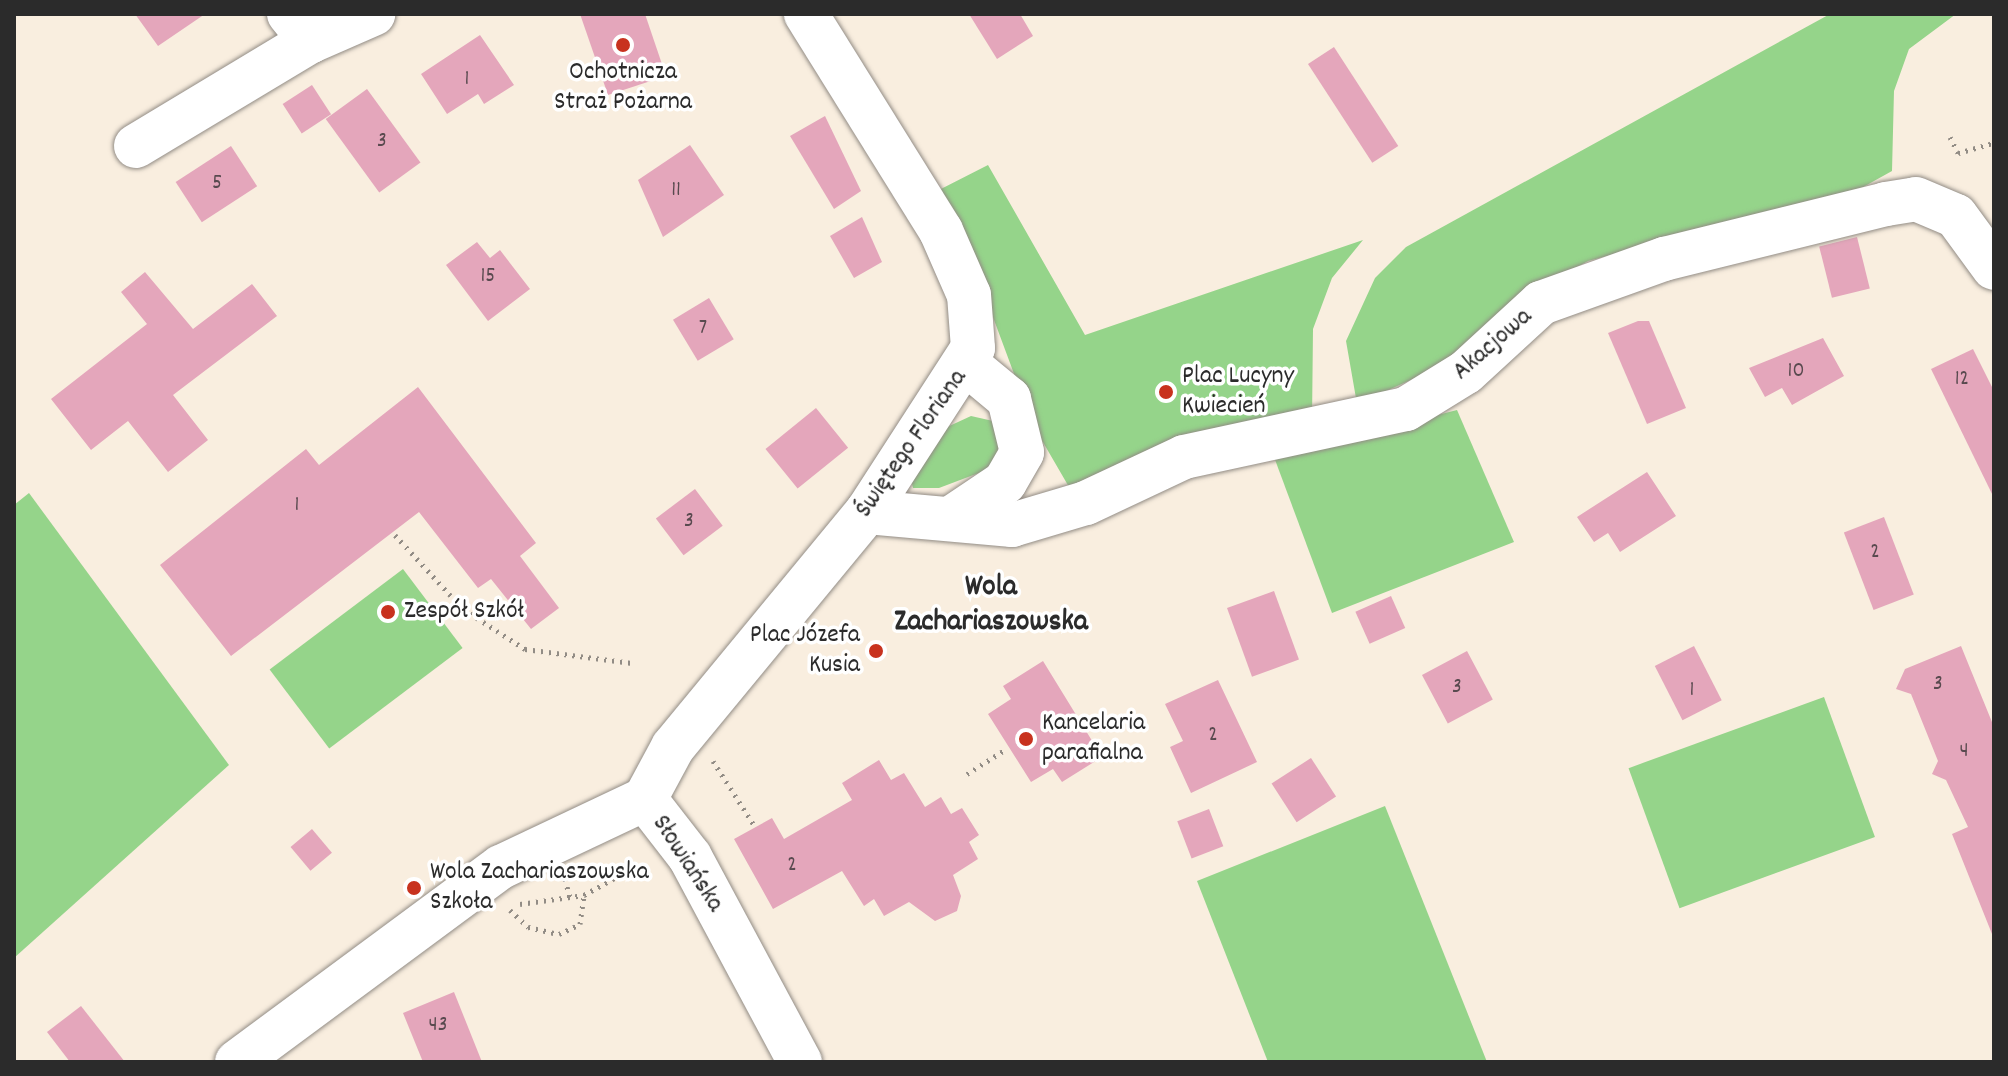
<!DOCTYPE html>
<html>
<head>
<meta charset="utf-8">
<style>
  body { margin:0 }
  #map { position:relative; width:2008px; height:1076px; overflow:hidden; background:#f9eedf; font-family:Dekko,sans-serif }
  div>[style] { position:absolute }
  .green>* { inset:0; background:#95d48a; transform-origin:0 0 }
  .building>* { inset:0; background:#e4a6bb; transform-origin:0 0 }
  .path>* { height:5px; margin-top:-2.5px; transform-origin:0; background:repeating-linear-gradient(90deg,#928c85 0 2px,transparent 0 8px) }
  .roads { filter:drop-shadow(0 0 2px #928c85) drop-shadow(0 0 2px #928c85) }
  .minor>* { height:44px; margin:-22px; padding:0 22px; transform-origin:22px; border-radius:22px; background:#fff }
  .dots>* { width:22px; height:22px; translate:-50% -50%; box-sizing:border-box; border:4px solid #fff; border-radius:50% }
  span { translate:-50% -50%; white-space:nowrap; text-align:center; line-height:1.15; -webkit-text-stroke:7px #fff; paint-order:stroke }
  .number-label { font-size:22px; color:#594a4f }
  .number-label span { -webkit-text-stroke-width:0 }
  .poi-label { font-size:26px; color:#2b2b2b }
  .left { translate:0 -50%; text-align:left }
  .right { translate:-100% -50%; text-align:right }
  .street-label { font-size:26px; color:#2b2b2b }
  .quarter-label { font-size:30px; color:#2b2b2b; font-weight:700 }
  .frame { position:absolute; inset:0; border:16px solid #2b2b2b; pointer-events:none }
</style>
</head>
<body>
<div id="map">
  <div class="green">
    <i style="clip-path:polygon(1830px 14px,1956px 14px,1909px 49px,1894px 91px,1892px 171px,1856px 191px,1588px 261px,1519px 299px,1442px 366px,1357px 404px,1346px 341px,1375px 278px,1406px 247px)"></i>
    <i style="clip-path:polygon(988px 165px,1085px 335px,1363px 240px,1332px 278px,1313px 329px,1312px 421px,1069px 487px,1033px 425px,984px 293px,935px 192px)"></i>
    <i style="clip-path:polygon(1457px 410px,1514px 542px,1332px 613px,1274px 457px)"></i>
    <i style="clip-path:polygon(971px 416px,993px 421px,1001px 454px,984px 471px,939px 488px,913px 488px,911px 479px,945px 428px)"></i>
    <i style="clip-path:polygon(29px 493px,229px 765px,14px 958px,14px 505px)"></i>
    <i style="left:403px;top:569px;width:99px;height:167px;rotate:53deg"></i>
    <i style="left:1824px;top:697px;width:149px;height:208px;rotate:70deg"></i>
    <i style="clip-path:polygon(1385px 806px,1487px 1062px,1268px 1062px,1197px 881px)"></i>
  </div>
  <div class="building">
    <i style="clip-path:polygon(135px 14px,205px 14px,158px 46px)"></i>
    <i style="clip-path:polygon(580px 14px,645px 14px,666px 76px,608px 95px)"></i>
    <i style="clip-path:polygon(969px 14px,1020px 14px,1033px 36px,997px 59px)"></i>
    <i style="clip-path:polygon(480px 35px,514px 85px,484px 104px,478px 94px,447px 114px,421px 74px)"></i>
    <i style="left:1334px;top:47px;width:118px;height:31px;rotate:57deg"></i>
    <i style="left:312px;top:85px;width:35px;height:35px;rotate:57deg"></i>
    <i style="left:367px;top:89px;width:91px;height:51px;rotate:54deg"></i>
    <i style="clip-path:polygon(825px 116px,861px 191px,834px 209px,790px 136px)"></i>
    <i style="clip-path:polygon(690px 145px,724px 195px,663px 237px,638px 180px)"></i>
    <i style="left:231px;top:146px;width:48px;height:66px;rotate:57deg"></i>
    <i style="clip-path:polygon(862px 217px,882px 262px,854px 278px,830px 236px)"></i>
    <i style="left:1857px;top:237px;width:53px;height:39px;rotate:76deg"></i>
    <i style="clip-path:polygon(477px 242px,490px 258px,500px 250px,530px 289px,488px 321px,446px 265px)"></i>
    <i style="clip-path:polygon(145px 272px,193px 329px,252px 284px,277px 316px,173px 395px,208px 440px,168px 472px,128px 421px,91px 450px,51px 399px,147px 324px,121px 292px)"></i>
    <i style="left:709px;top:298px;width:48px;height:42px;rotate:59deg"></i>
    <i style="clip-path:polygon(1638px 321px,1649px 321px,1686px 408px,1647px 424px,1608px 333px)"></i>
    <i style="clip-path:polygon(1823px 338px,1844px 376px,1792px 405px,1782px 388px,1765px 397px,1749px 368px)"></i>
    <i style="clip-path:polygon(1973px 349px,1994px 391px,1994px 498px,1931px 369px)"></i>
    <i style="clip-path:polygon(418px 387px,536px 543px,520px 556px,559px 608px,531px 629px,491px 579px,478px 588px,419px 512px,231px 656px,160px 565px,306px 449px,319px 465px)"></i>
    <i style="left:816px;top:408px;width:51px;height:65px;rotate:51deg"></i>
    <i style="clip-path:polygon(1647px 472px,1676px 516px,1620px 552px,1608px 533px,1594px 542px,1577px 517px)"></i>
    <i style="left:695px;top:489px;width:46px;height:49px;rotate:53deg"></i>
    <i style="left:1884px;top:517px;width:83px;height:43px;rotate:69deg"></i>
    <i style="left:1274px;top:591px;width:73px;height:50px;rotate:70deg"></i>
    <i style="left:1391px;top:596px;width:35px;height:39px;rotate:66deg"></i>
    <i style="left:1694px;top:646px;width:61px;height:44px;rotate:63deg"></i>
    <i style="clip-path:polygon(1961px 646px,1994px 727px,1992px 934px,1952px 834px,1968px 827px,1946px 780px,1932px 774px,1938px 761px,1911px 694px,1896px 689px,1905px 669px)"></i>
    <i style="left:1467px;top:651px;width:55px;height:51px;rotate:62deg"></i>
    <i style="clip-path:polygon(1043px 661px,1102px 757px,1062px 782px,1053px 769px,1031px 782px,988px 714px,1011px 699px,1003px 686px)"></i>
    <i style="clip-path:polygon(1218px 680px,1257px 762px,1191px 793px,1170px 747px,1183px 741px,1165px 704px)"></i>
    <i style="left:1311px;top:758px;width:46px;height:47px;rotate:57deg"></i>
    <i style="clip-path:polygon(879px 760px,891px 780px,904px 773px,925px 807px,941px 797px,951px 814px,962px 808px,979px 835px,969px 842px,978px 859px,953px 875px,961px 896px,957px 911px,935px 921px,909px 902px,884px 916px,874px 899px,864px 906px,842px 871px,773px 909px,734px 839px,772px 818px,784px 839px,852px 800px,842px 783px)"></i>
    <i style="left:1209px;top:809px;width:40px;height:34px;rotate:69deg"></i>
    <i style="left:312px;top:829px;width:31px;height:28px;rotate:50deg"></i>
    <i style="clip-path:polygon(454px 992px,482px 1062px,423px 1062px,403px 1013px)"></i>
    <i style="clip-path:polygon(81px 1006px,125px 1062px,70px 1062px,47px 1032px)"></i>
  </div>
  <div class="path">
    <i style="left:1950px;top:137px;width:18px;rotate:63deg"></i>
    <i style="left:1958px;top:153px;width:37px;rotate:-16deg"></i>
    <i style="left:395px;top:535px;width:100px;rotate:47.4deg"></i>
    <i style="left:463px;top:609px;width:74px;rotate:32.8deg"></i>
    <i style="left:525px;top:649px;width:108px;rotate:7.5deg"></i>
    <i style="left:713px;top:761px;width:76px;rotate:57.4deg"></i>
    <i style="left:967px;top:774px;width:43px;rotate:-32.6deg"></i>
    <i style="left:565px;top:879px;width:20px;rotate:75deg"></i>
    <i style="left:520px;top:904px;width:65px;rotate:-8deg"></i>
    <i style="left:584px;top:895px;width:60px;rotate:-29.1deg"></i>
    <i style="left:510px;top:910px;width:25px;rotate:43deg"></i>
    <i style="left:528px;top:927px;width:32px;rotate:13deg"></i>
    <i style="left:559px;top:934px;width:23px;rotate:-25deg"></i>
    <i style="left:580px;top:924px;width:29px;rotate:-82deg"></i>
  </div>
  <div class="roads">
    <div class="minor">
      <i style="left:289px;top:14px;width:35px;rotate:51deg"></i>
      <i style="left:311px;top:41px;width:68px;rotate:-23.5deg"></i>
      <i style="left:136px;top:146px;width:204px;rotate:-31deg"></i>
      <i style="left:867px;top:512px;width:146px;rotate:5.1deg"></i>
      <i style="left:1012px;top:525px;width:77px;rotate:-16.6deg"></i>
      <i style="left:1086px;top:503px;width:108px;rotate:-25.1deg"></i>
      <i style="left:1184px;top:457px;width:227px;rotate:-12.2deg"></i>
      <i style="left:1406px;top:409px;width:70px;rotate:-31.7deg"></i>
      <i style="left:1466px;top:372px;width:102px;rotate:-42.6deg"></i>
      <i style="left:1541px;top:303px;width:131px;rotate:-19.7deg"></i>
      <i style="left:1664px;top:259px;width:229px;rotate:-13.9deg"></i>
      <i style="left:1886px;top:204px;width:30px;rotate:-9deg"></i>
      <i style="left:1916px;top:199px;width:43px;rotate:23deg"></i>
      <i style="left:1956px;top:216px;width:64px;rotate:53.8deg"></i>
      <i style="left:950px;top:519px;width:66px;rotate:-33.9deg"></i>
      <i style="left:1005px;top:482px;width:34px;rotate:-60deg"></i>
      <i style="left:1022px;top:452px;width:55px;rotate:-103.8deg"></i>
      <i style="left:1009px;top:399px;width:53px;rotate:-140.3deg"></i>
      <i style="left:645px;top:799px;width:59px;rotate:-61.7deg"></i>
      <i style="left:673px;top:747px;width:305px;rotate:-50.5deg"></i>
      <i style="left:867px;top:512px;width:195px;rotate:-57.1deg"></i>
      <i style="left:973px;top:348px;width:53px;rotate:-94.3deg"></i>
      <i style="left:969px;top:295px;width:70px;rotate:-113.6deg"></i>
      <i style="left:941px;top:231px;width:256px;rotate:-121.9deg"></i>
      <i style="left:645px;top:799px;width:73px;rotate:52.2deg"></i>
      <i style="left:690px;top:857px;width:233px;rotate:61.8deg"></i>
      <i style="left:237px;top:1062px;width:328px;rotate:-36.5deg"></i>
      <i style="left:501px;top:867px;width:159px;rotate:-25.3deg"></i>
    </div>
  </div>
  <div class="dots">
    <i style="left:623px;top:45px;background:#c8321e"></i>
    <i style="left:1166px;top:392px;background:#c8321e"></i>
    <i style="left:388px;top:612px;background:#c8321e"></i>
    <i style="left:876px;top:651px;background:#c8321e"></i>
    <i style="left:1026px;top:739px;background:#c8321e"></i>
    <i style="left:414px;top:888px;background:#c8321e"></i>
  </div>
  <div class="number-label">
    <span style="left:467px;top:80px">1</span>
    <span style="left:382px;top:142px">3</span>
    <span style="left:217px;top:184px">5</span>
    <span style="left:676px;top:191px">11</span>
    <span style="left:488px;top:277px">15</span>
    <span style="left:703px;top:329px">7</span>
    <span style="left:1796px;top:372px">10</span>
    <span style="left:1962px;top:380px">12</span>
    <span style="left:297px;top:506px">1</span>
    <span style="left:689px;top:522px">3</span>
    <span style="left:1875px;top:553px">2</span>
    <span style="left:1938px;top:685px">3</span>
    <span style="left:1457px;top:688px">3</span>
    <span style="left:1692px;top:691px">1</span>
    <span style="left:1213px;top:736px">2</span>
    <span style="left:1964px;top:752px">4</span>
    <span style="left:792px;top:866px">2</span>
    <span style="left:438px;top:1026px">43</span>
  </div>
  <div class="poi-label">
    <span style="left:623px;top:88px">Ochotnicza<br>Straż Pożarna</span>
    <span class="left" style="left:1182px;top:392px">Plac Lucyny<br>Kwiecień</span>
    <span class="left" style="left:404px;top:612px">Zespół Szkół</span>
    <span class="right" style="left:860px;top:651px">Plac Józefa<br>Kusia</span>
    <span class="left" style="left:1042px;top:739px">Kancelaria<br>parafialna</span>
    <span class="left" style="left:430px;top:888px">Wola Zachariaszowska<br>Szkoła</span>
  </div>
  <div class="street-label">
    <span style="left:1493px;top:345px;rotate:-41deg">Akacjowa</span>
    <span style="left:912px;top:444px;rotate:-55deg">Świętego Floriana</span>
    <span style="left:687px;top:864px;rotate:57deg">Słowiańska</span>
  </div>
  <div class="quarter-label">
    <span style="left:991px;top:606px">Wola<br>Zachariaszowska</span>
  </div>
  <div class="frame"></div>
</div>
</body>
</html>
